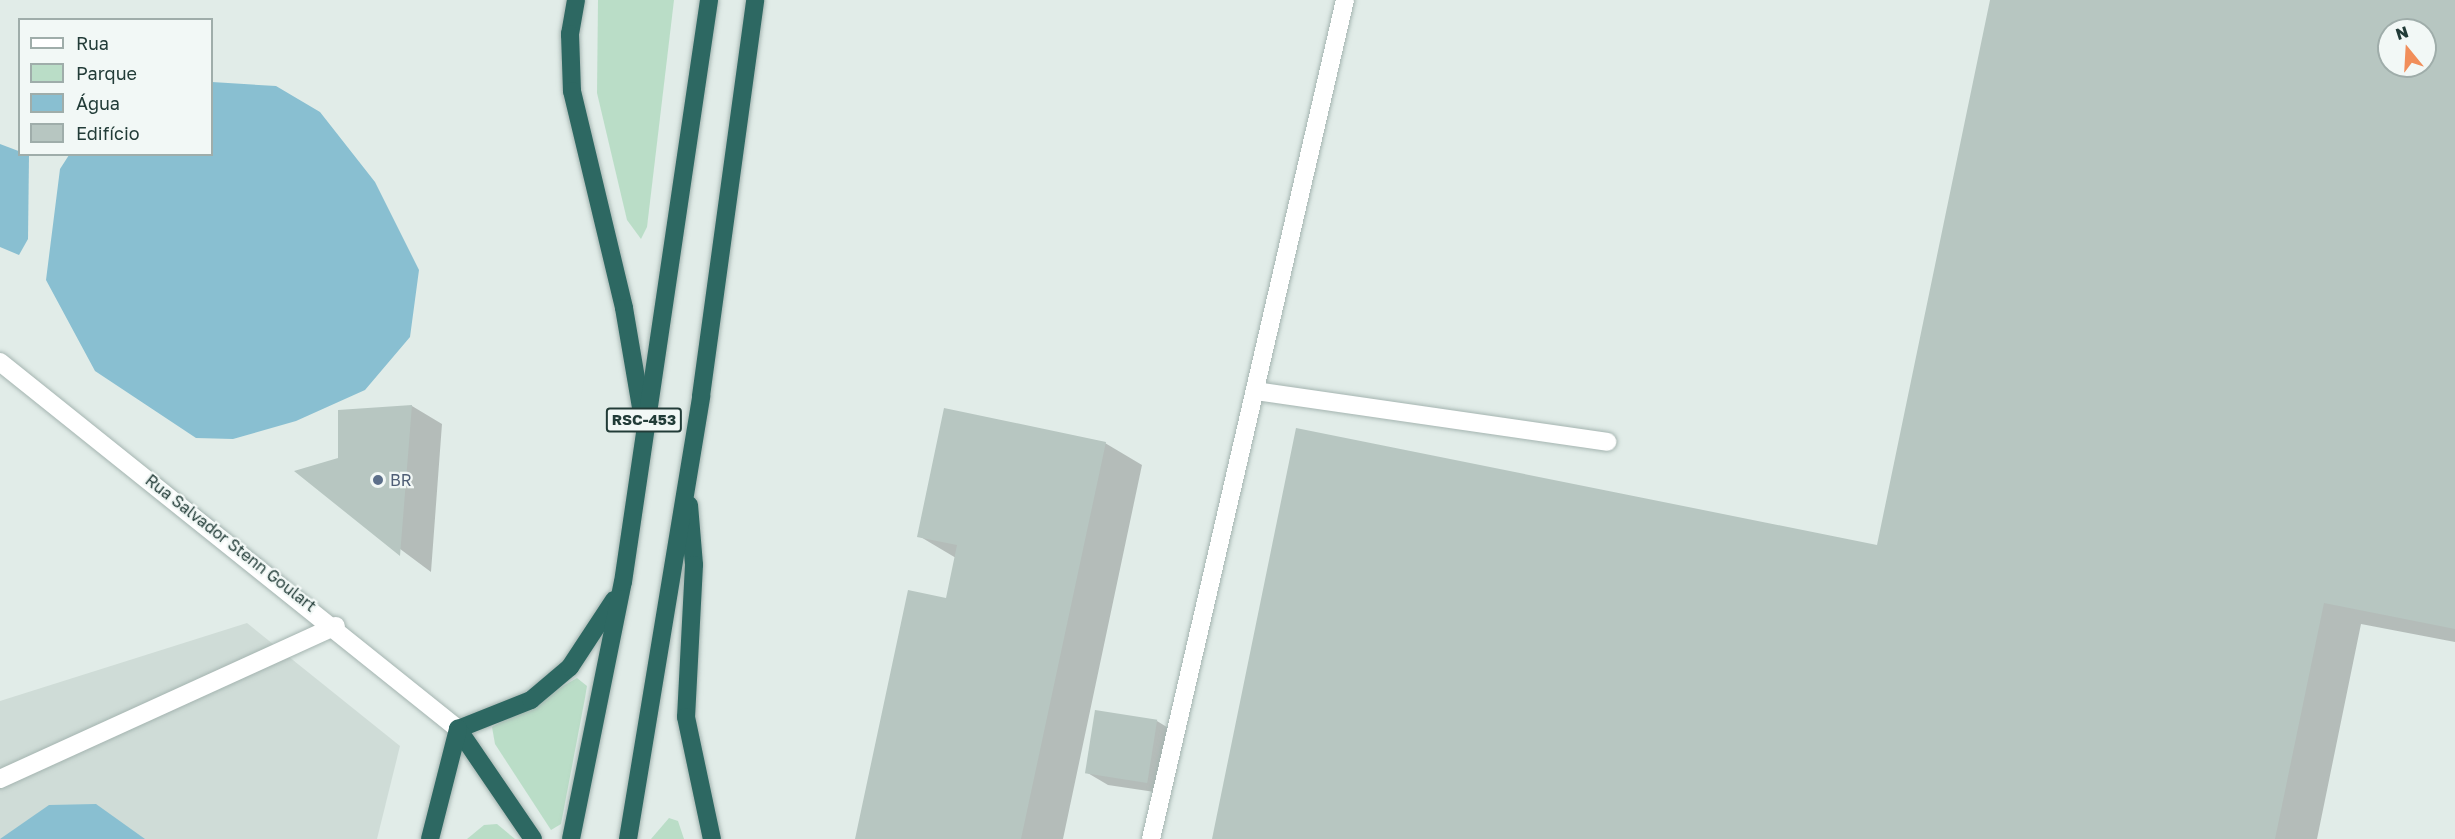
<!DOCTYPE html>
<html>
<head>
<meta charset="utf-8">
<style>
  body { margin:0 }
  #map { position:relative; width:2455px; height:839px; overflow:hidden; background:#e1ece8; font-family:"Golos Text",sans-serif }
  div>[style] { position:absolute }
  .built>* { inset:0; background:#cfdcd7 }
  .green>* { inset:0; background:#baddc7 }
  .water>* { inset:0; background:#89bfd1 }
  .shadow>* { inset:0; background:#0003 }
  .building>* { inset:0; background:#b7c6c1; transform-origin:0 0 }
  .roads { filter:drop-shadow(0 0 2px #a4b4b0) drop-shadow(0 0 2px #a4b4b0) }
  .lane>* { height:18px; margin:-9px; padding:0 9px; transform-origin:9px; border-radius:9px; background:#fff }
  .secondary>* { height:18px; margin:-9px; padding:0 9px; transform-origin:9px; border-radius:9px; background:#fff }
  .highway>* { height:18px; margin:-9px; padding:0 9px; transform-origin:9px; border-radius:9px; background:#2d6862 }
  .dots>* { width:16px; height:16px; translate:-50% -50%; box-sizing:border-box; border:3px solid #f2f8f6; border-radius:50% }
  span { translate:-50% -50%; white-space:nowrap; text-align:center; line-height:1.15; -webkit-text-stroke:4.5px #f2f8f6; paint-order:stroke }
  .shield-label span { padding:2px 4px; background:#f2f8f6; border:2px solid; border-radius:4px; -webkit-text-stroke-width:0 }
  .shield-label { font-size:15px; color:#223c38; font-weight:700 }
  .service-label { font-size:16px; color:#4e5e75 }
  .left { translate:0 -50%; text-align:left }
  .street-label { font-size:16px; color:#223c38 }
  .legend { position:absolute; left:18px; top:18px; width:195px; height:138px; box-sizing:border-box; background:#f2f8f6; border:2px solid #9fadaa; margin:0; padding:8px 10px; list-style:none; font-size:18px; color:#223c38 }
  .legend li { display:flex; align-items:center; gap:12px; height:30px }
  .legend b { width:30px; border:2px solid #9fadaa }
  .north { position:absolute; left:2377px; top:18px; width:60px; height:60px; box-sizing:border-box; background:#f2f8f6; border:2px solid #9fadaa; border-radius:50%; rotate:342deg; font-size:16px; font-weight:700; line-height:24px; text-align:center; color:#223c38 }
  .north::after { content:''; display:block; margin:auto; width:21px; height:27px; background:#f18e5a; clip-path:polygon(50% 0,100% 100%,50% 72%,0 100%) }
</style>
</head>
<body>
<div id="map">
  <div class="built">
    <i style="clip-path:polygon(247px 623px,400px 746px,377px 839px,0 839px,0 701px)"></i>
  </div>
  <div class="green">
    <i style="clip-path:polygon(598px 0,674px 0,647px 227px,641px 239px,627px 220px,597px 93px)"></i>
    <i style="clip-path:polygon(577px 678px,587px 686px,585px 698px,561px 824px,551px 830px,495px 744px,492px 727px)"></i>
    <i style="clip-path:polygon(669px 818px,678px 821px,684px 839px,651px 839px)"></i>
    <i style="clip-path:polygon(497px 824px,515px 839px,467px 839px,484px 825px)"></i>
  </div>
  <div class="water">
    <i style="clip-path:polygon(212px 82px,276px 86px,320px 112px,375px 182px,419px 270px,410px 337px,365px 390px,296px 421px,233px 439px,196px 438px,95px 371px,46px 280px,60px 169px,69px 155px,212px 154px)"></i>
    <i style="clip-path:polygon(0 144px,29px 155px,28px 239px,19px 255px,0 247px)"></i>
    <i style="clip-path:polygon(96px 804px,145px 839px,0 839px,49px 805px)"></i>
  </div>
  <div class="shadow">
    <i style="clip-path:polygon(evenodd,1991px 0,2455px 0,2455px 642px,2361px 624px,2317px 839px,1213px 839px,1878px 547px,1991px 0,2389px 30px,2425px 30px,2425px 66px,2389px 66px,2389px 30px)"></i>
    <i style="clip-path:polygon(412px 406px,442px 424px,431px 572px,297px 472px,340px 459px,339px 411px)"></i>
    <i style="clip-path:polygon(1105px 443px,1142px 465px,1063px 839px,857px 839px,947px 600px,956px 558px,919px 536px)"></i>
    <i style="clip-path:polygon(1157px 721px,1178px 734px,1168px 794px,1108px 785px,1086px 772px)"></i>
  </div>
  <div class="building">
    <i style="clip-path:polygon(evenodd,1990px 0,2455px 0,2455px 629px,2324px 603px,2275px 839px,1212px 839px,1296px 428px,1877px 545px,1990px 0,2389px 30px,2425px 30px,2425px 66px,2389px 66px,2389px 30px)"></i>
    <i style="clip-path:polygon(412px 405px,400px 556px,294px 471px,338px 458px,338px 410px)"></i>
    <i style="clip-path:polygon(944px 408px,1106px 442px,1021px 839px,855px 839px,908px 590px,946px 598px,957px 545px,917px 537px)"></i>
    <i style="left:1095px;top:710px;width:63px;height:64px;rotate:9deg"></i>
  </div>
  <div class="roads">
    <div class="lane">
      <i style="left:1255px;top:391px;width:356px;rotate:8.2deg"></i>
      <i style="left:0;top:779px;width:369px;rotate:-24.5deg"></i>
      <i style="left:1151px;top:839px;width:861px;rotate:-76.98deg"></i>
    </div>
    <div class="secondary">
      <i style="left:0;top:362px;width:587px;rotate:38.71deg"></i>
    </div>
    <div class="highway">
      <i style="left:576px;top:0;width:35px;rotate:100deg"></i>
      <i style="left:570px;top:34px;width:57px;rotate:88deg"></i>
      <i style="left:572px;top:91px;width:223px;rotate:76.5deg"></i>
      <i style="left:624px;top:308px;width:100px;rotate:80.3deg"></i>
      <i style="left:689px;top:505px;width:60px;rotate:85.2deg"></i>
      <i style="left:694px;top:565px;width:152px;rotate:93deg"></i>
      <i style="left:686px;top:717px;width:125px;rotate:78deg"></i>
      <i style="left:458px;top:729px;width:79px;rotate:-21.7deg"></i>
      <i style="left:531px;top:700px;width:51px;rotate:-40.2deg"></i>
      <i style="left:570px;top:667px;width:80px;rotate:-56.7deg"></i>
      <i style="left:458px;top:729px;width:133px;rotate:55.7deg"></i>
      <i style="left:430px;top:839px;width:114px;rotate:-75.7deg"></i>
      <i style="left:571px;top:839px;width:262px;rotate:-78.6deg"></i>
      <i style="left:623px;top:582px;width:588px;rotate:-81.59deg"></i>
      <i style="left:628px;top:839px;width:449px;rotate:-80.6deg"></i>
      <i style="left:701px;top:396px;width:400px;rotate:-82.2deg"></i>
    </div>
  </div>
  <div class="dots">
    <i style="left:378px;top:480px;background:#5c6f8a"></i>
  </div>
  <div class="shield-label">
    <span style="left:644px;top:420px">RSC-453</span>
  </div>
  <div class="service-label">
    <span class="left" style="left:390px;top:480px">BR</span>
  </div>
  <div class="street-label">
    <span style="left:231px;top:543px;rotate:38deg">Rua Salvador Stenn Goulart</span>
  </div>
  <ul class="legend">
  <li><b style="height:8px;background:#fff"></b>Rua</li>
  <li><b style="height:16px;background:#baddc7"></b>Parque</li>
  <li><b style="height:16px;background:#89bfd1"></b>Água</li>
  <li><b style="height:16px;background:#b7c6c1"></b>Edifício</li>
  </ul>
  <div class="north">N</div>
</div>
</body>
</html>
